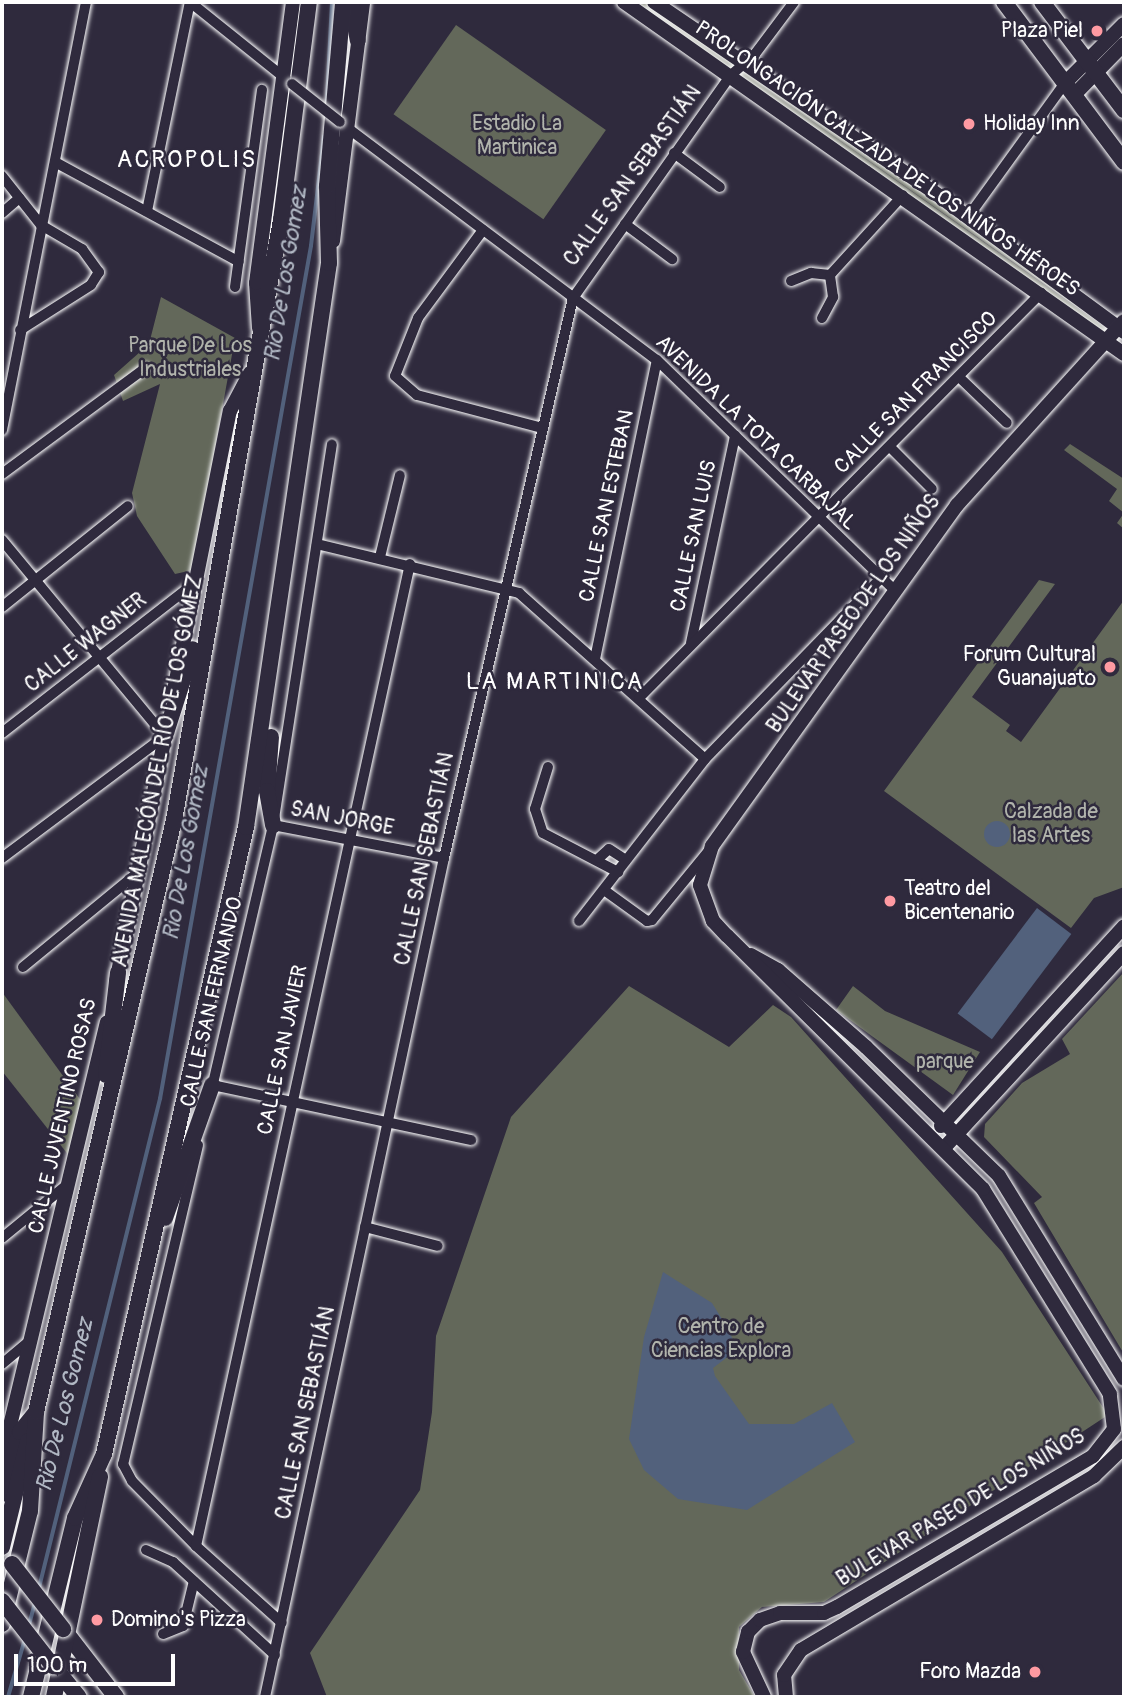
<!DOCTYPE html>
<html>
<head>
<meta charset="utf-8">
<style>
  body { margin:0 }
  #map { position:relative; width:1126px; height:1699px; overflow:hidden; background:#2f2a3d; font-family:Pangolin,sans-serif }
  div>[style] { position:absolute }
  .green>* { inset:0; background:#63685a; transform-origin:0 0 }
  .water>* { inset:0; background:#52617c; transform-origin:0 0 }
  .round { border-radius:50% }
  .stream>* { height:3.5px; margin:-1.75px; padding:0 1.75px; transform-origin:1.75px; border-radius:1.75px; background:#52617c }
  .roads { filter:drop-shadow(0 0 2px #fff) drop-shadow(0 0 2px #fff) }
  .street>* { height:10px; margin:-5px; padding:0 5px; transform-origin:5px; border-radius:5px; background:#2f2a3d }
  .secondary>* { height:14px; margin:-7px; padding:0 7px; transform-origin:7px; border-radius:7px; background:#2f2a3d }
  .primary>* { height:16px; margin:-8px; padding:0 8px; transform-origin:8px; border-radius:8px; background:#2f2a3d }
  .bridges { filter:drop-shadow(0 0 2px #fff) drop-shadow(0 0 2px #fff) }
  .street-bridge>* { height:10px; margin:-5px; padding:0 5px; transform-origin:5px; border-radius:5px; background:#2f2a3d }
  .primary-bridge>* { height:16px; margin:-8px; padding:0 8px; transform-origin:8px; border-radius:8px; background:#2f2a3d }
  .dots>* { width:19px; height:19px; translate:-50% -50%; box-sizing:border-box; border:4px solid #2f2a3d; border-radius:50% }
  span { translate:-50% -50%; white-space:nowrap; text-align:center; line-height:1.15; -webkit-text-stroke:5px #2f2a3d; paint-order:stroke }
  .poi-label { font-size:21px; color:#fff }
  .right { translate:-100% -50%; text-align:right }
  .left { translate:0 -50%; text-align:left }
  .park-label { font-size:21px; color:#b1b4ac }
  .street-label { font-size:21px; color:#fff }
  .water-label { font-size:23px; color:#b1b8c4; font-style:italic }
  .quarter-label { font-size:24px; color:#fff; letter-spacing:2px }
  .frame { position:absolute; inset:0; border:4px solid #fff; pointer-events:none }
  .scale { position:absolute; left:14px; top:1654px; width:161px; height:32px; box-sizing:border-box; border:4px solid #fff; border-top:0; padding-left:9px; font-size:21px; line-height:24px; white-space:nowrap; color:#fff; -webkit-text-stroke:5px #2f2a3d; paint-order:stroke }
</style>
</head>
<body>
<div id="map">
  <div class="green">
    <i style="clip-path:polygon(636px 2px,663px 2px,1124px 340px,704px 45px,1114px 334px,1124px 348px)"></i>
    <i style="left:456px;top:25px;width:183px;height:109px;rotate:35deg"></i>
    <i style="clip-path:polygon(161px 297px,235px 338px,193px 570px,175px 574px,137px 516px,132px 493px,160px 384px,123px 401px,114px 375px,149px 344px)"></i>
    <i style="clip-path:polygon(1070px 444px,1124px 479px,1124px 529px,1117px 523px,1124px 513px,1109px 501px,1117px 489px,1064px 450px)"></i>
    <i style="clip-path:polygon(1039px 580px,1055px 584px,972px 697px,1010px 725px,1006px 731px,1021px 742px,1124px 600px,1124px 887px,1094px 898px,1071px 928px,884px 791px)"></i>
    <i style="clip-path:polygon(1124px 972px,1124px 1354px,1034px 1203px,1042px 1197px,984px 1137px,985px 1124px,1022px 1083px,1070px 1054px,1062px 1039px)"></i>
    <i style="clip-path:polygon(629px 986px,729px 1047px,773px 1005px,791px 1017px,1002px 1252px,1108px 1415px,824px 1602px,762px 1607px,739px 1627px,739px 1670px,755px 1697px,327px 1697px,310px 1653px,420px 1490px,432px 1412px,436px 1336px,511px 1117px)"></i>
    <i style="clip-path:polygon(853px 986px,885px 1011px,980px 1052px,953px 1095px,836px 1010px)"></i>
    <i style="clip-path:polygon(2px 992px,82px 1102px,70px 1157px,2px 1071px)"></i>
  </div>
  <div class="water">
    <i class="round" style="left:984px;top:821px;width:26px;height:26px"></i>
    <i style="left:1037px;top:908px;width:43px;height:132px;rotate:37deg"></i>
    <i style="clip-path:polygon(663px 1272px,712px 1303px,725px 1324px,738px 1349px,713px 1368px,715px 1376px,749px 1424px,794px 1424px,832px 1403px,855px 1442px,747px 1510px,678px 1499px,644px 1470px,629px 1439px,644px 1337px)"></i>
  </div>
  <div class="stream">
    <i style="left:327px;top:101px;width:99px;rotate:-87.1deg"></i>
    <i style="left:39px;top:1588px;width:504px;rotate:-76.1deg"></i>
    <i style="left:160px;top:1099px;width:866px;rotate:-79.96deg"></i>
    <i style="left:311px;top:246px;width:110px;rotate:-83.2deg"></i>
    <i style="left:29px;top:1625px;width:24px;rotate:-75deg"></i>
    <i style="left:8px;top:1697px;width:60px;rotate:-73.7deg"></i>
  </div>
  <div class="roads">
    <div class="street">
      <i style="left:190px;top:2px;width:123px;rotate:38.7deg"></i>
      <i style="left:345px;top:126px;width:390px;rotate:36.9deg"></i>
      <i style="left:657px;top:360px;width:332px;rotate:44.1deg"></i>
      <i style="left:674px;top:153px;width:57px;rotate:36.5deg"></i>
      <i style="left:55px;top:162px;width:209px;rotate:28.5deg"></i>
      <i style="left:2px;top:176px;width:63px;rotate:51.5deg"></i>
      <i style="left:41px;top:225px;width:48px;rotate:30.3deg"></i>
      <i style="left:82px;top:249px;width:29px;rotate:54deg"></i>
      <i style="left:99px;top:272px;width:15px;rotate:122deg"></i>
      <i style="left:91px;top:285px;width:84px;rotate:147.6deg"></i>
      <i style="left:147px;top:211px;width:213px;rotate:-78.4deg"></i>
      <i style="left:2px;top:213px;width:23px;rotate:-41deg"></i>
      <i style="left:968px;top:217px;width:165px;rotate:-54.1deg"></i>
      <i style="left:625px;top:224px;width:59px;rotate:36.7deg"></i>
      <i style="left:483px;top:230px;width:109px;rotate:126.5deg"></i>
      <i style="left:418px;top:318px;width:62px;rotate:111.6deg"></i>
      <i style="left:395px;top:376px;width:29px;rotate:41deg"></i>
      <i style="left:417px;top:395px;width:129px;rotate:14.8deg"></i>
      <i style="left:830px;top:275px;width:108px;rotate:-47.6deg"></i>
      <i style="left:791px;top:281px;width:22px;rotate:-22deg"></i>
      <i style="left:811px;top:273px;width:19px;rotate:6deg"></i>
      <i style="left:235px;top:287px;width:199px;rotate:-82.2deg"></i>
      <i style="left:822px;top:318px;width:24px;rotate:-62deg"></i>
      <i style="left:833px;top:297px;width:22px;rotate:-98deg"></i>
      <i style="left:959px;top:377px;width:66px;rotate:43.8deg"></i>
      <i style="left:2px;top:430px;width:436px;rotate:-78.9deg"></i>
      <i style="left:890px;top:447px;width:59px;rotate:45deg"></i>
      <i style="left:2px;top:474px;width:178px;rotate:-36.5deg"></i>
      <i style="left:2px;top:540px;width:255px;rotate:50.3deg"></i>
      <i style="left:165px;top:736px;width:204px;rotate:143.2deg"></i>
      <i style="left:317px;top:544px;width:208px;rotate:13.6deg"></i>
      <i style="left:519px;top:593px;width:249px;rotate:41.7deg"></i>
      <i style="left:380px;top:557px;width:84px;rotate:-76.3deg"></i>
      <i style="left:2px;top:607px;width:161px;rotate:-38.7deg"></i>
      <i style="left:691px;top:643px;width:212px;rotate:-78deg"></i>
      <i style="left:595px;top:659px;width:305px;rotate:-78.3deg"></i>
      <i style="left:639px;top:698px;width:571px;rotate:-45.21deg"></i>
      <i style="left:2px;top:733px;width:244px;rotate:-37.9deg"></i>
      <i style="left:548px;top:767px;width:44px;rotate:107.2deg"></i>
      <i style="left:535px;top:809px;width:25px;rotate:72deg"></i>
      <i style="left:543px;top:833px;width:85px;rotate:27.5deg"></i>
      <i style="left:273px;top:825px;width:174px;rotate:10.9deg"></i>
      <i style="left:599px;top:858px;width:13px;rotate:-42deg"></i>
      <i style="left:609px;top:849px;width:20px;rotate:33deg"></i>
      <i style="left:604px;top:890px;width:53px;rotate:35.8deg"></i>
      <i style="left:647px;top:921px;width:5px;rotate:-11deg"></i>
      <i style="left:652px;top:920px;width:87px;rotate:-50.6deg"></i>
      <i style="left:579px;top:921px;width:205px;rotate:-52.1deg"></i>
      <i style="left:705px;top:759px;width:251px;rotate:-45.8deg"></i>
      <i style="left:23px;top:967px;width:151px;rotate:-39.4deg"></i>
      <i style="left:212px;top:1085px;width:265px;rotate:12deg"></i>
      <i style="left:211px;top:1092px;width:274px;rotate:-76.9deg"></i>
      <i style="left:273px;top:825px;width:385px;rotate:-81.2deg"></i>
      <i style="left:198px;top:1145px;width:328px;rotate:103.2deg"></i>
      <i style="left:123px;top:1464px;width:19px;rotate:62deg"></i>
      <i style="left:132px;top:1481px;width:91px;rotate:45.4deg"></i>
      <i style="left:196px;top:1546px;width:115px;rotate:41.8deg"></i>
      <i style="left:365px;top:1227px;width:75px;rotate:14.6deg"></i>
      <i style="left:2px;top:1238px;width:85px;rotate:-39.3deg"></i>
      <i style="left:2px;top:1364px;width:38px;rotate:-40deg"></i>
      <i style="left:196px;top:1546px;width:1005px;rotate:-77.71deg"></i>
      <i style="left:146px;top:1550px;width:30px;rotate:24deg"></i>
      <i style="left:173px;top:1562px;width:138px;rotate:42.4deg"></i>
      <i style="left:163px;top:1634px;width:22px;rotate:-22deg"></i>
      <i style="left:183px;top:1626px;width:46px;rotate:-76.3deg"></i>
      <i style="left:265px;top:1697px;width:858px;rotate:-77.96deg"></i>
      <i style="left:444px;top:858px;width:575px;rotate:-77.03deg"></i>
      <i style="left:573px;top:298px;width:273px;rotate:-54.7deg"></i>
      <i style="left:731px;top:75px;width:32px;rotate:-41deg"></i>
      <i style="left:755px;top:54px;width:65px;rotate:-53.1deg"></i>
    </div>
    <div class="secondary">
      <i style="left:624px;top:2px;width:611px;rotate:35.15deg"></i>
      <i style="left:654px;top:2px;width:335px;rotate:34.2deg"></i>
      <i style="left:931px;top:190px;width:240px;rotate:36.3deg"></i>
      <i style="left:1065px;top:83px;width:83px;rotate:-45deg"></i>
      <i style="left:1074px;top:95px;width:71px;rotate:-45.6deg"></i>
      <i style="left:333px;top:241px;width:241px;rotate:-82.8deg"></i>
      <i style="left:259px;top:328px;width:45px;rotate:-93.8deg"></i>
      <i style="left:256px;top:283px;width:283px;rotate:-82.5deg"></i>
      <i style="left:174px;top:690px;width:285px;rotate:-78.7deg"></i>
      <i style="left:230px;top:411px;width:43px;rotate:-62.2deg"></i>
      <i style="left:751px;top:955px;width:31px;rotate:29deg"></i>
      <i style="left:778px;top:970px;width:117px;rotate:41.2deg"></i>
      <i style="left:866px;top:1047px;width:185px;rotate:44.1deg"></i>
      <i style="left:999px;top:1176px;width:238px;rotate:58.4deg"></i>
      <i style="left:116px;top:982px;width:260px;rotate:-78.7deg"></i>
      <i style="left:941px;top:1126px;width:271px;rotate:-47.5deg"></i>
      <i style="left:944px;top:1148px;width:265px;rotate:-47.3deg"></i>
      <i style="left:2px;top:1459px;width:449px;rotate:-76.5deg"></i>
      <i style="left:764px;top:1697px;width:50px;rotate:-115deg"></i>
      <i style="left:743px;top:1652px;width:21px;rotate:-76deg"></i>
      <i style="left:748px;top:1632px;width:17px;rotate:-45deg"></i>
      <i style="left:760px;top:1620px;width:21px;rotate:-19deg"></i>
      <i style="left:780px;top:1613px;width:44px"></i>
      <i style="left:824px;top:1613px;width:14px;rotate:-25deg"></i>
      <i style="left:837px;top:1607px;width:297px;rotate:-30.5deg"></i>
      <i style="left:1093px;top:1456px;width:34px;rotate:-52deg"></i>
      <i style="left:1114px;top:1429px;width:35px;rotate:-97deg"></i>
      <i style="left:1110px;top:1394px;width:241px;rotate:-121.8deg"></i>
      <i style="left:983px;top:1189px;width:360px;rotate:-135.3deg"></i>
      <i style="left:727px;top:936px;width:21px;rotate:-133deg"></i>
      <i style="left:713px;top:921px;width:38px;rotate:-110deg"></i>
      <i style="left:700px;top:885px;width:41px;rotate:-72.9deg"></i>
      <i style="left:712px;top:846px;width:420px;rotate:-54.3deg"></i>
      <i style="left:957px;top:505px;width:248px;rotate:-47.8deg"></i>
      <i style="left:786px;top:1697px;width:22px;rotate:-95deg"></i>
      <i style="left:784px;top:1675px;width:30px;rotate:-56deg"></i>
      <i style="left:801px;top:1650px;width:341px;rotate:-30.7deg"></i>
      <i style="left:1094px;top:1476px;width:42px;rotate:-44deg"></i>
    </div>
    <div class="primary">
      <i style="left:351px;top:2px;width:39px;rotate:80deg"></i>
      <i style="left:1004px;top:2px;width:200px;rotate:53.1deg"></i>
      <i style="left:1042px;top:2px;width:136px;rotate:52.8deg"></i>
      <i style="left:165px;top:736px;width:91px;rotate:-72.2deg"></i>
      <i style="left:271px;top:737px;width:54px;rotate:94.2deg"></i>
      <i style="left:267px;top:791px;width:35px;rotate:80deg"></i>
      <i style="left:106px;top:1075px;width:103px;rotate:-83.3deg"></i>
      <i style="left:165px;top:1218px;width:141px;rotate:-70.5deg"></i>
      <i style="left:2px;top:1494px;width:65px;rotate:-73.8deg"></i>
      <i style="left:20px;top:1432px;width:26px;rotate:-51deg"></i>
      <i style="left:2px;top:1547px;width:109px;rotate:-76.2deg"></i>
      <i style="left:2px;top:1624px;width:116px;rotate:-76.1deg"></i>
      <i style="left:30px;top:1511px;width:99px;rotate:-86.5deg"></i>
      <i style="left:36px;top:1412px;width:608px;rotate:-76.88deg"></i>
      <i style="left:174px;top:820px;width:609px;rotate:-79.89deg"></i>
      <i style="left:281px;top:220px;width:220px;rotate:-82.7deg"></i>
      <i style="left:64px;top:1630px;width:85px;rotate:52.2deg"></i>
      <i style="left:56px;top:1669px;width:36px;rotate:51deg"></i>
      <i style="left:31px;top:1697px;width:184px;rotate:-76.2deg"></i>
      <i style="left:75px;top:1518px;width:70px;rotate:-65.6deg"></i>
      <i style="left:104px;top:1454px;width:643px;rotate:-77.24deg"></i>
      <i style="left:246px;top:827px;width:570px;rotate:-81.63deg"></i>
      <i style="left:329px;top:263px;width:77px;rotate:-91.5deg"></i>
      <i style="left:327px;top:186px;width:185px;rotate:-85deg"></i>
      <i style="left:54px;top:1697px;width:225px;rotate:-78.2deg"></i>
    </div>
  </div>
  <div class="bridges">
    <div class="street-bridge">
      <i style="left:292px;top:84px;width:61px;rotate:38.4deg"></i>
    </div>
    <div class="primary-bridge">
      <i style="left:12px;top:1564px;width:83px;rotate:51.9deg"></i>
      <i style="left:2px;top:1601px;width:83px;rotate:51.9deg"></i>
    </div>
  </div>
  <div class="dots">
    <i style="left:1097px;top:31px;background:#ff9aa2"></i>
    <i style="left:969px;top:124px;background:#ff9aa2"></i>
    <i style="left:1110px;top:667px;background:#ff9aa2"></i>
    <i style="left:890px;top:901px;background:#ff9aa2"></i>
    <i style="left:97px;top:1620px;background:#ff9aa2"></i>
    <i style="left:1035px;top:1672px;background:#ff9aa2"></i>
  </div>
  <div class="poi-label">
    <span class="right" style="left:1083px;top:31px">Plaza Piel</span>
    <span class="left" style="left:983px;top:124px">Holiday Inn</span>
    <span class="right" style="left:1096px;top:667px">Forum Cultural<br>Guanajuato</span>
    <span class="left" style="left:904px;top:901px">Teatro del<br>Bicentenario</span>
    <span class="left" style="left:111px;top:1620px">Domino's Pizza</span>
    <span class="right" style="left:1021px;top:1672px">Foro Mazda</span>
  </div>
  <div class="park-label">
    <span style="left:517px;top:136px">Estadio La<br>Martinica</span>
    <span style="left:190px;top:358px">Parque De Los<br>Industriales</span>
    <span style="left:1051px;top:824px">Calzada de<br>las Artes</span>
    <span style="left:945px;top:1062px">parque</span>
    <span style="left:721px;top:1339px">Centro de<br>Ciencias Explora</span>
  </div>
  <div class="street-label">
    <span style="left:887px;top:159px;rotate:35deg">PROLONGACIÓN CALZADA DE LOS NIÑOS HÉROES</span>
    <span style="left:633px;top:176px;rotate:-54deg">CALLE SAN SEBASTIÁN</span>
    <span style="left:916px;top:393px;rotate:-45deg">CALLE SAN FRANCISCO</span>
    <span style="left:756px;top:433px;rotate:44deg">AVENIDA LA TOTA CARBAJAL</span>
    <span style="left:607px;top:506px;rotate:-78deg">CALLE SAN ESTEBAN</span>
    <span style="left:694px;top:536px;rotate:-78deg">CALLE SAN LUIS</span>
    <span style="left:854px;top:614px;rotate:-55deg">BULEVAR PASEO DE LOS NIÑOS</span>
    <span style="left:86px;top:643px;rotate:-38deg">CALLE WAGNER</span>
    <span style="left:158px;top:771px;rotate:-79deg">AVENIDA MALECÓN DEL RÍO DE LOS GÓMEZ</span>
    <span style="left:342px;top:819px;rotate:11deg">SAN JORGE</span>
    <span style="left:425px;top:859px;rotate:-78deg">CALLE SAN SEBASTIÁN</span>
    <span style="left:212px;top:1002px;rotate:-77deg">CALLE SAN FERNANDO</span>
    <span style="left:283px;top:1050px;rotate:-78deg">CALLE SAN JAVIER</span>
    <span style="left:63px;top:1116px;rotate:-77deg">CALLE JUVENTINO ROSAS</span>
    <span style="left:306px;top:1413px;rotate:-78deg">CALLE SAN SEBASTIÁN</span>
    <span style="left:961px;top:1508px;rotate:-31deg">BULEVAR PASEO DE LOS NIÑOS</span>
  </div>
  <div class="water-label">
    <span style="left:286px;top:274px;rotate:-81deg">Rio De Los Gomez</span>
    <span style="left:186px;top:853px;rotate:-80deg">Rio De Los Gomez</span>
    <span style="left:65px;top:1405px;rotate:-76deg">Rio De Los Gomez</span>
  </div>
  <div class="quarter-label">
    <span style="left:187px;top:160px">ACROPOLIS</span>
    <span style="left:555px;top:682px">LA MARTINICA</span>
  </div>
  <div class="frame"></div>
  <div class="scale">100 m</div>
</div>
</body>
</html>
